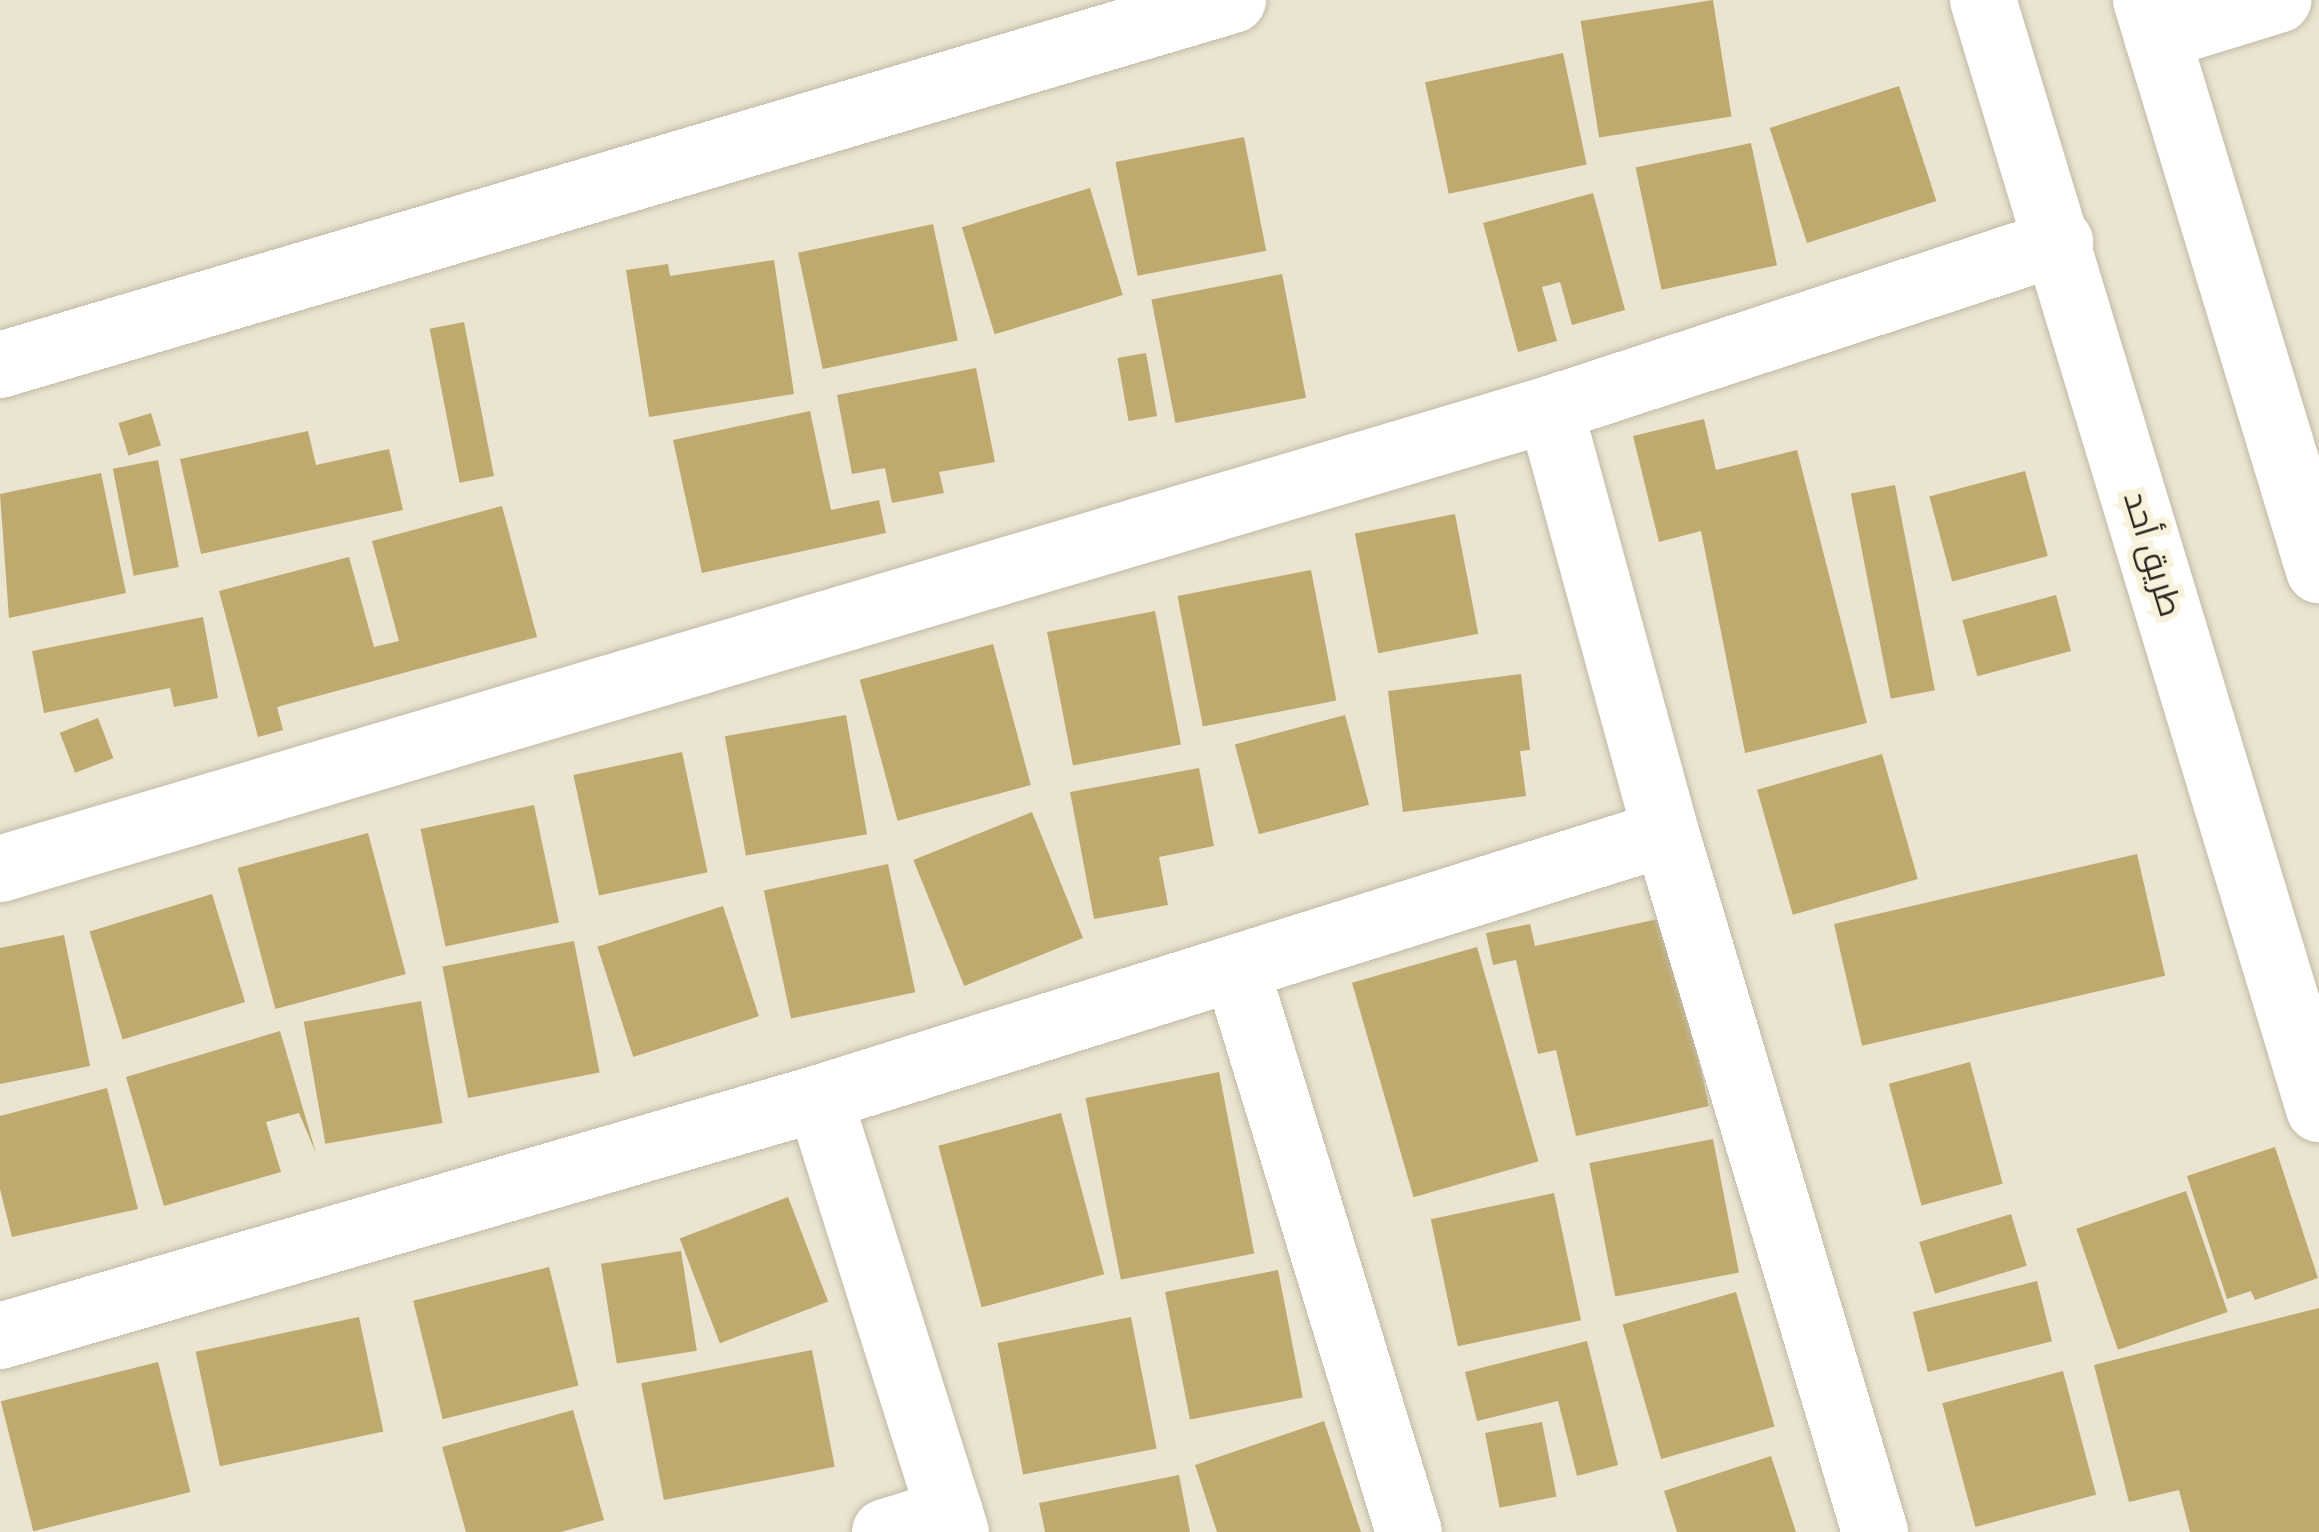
<!DOCTYPE html>
<html>
<head>
<meta charset="utf-8">
<style>
  body { margin:0 }
  #map { position:relative; width:2319px; height:1532px; overflow:hidden; background:#ebe4d0; font-family:Figtree,Cairo,sans-serif }
  div>[style] { position:absolute }
  .building>* { inset:0; background:#beaa6e; transform-origin:0 0 }
  .roads { filter:drop-shadow(0 0 3px #c1baa7) drop-shadow(0 0 3px #c1baa7) }
  .minor>* { height:66px; margin:-33px; padding:0 33px; transform-origin:33px; border-radius:33px; background:#fff }
  .major>* { height:66px; margin:-33px; padding:0 33px; transform-origin:33px; border-radius:33px; background:#fff }
  span { translate:-50% -50%; white-space:nowrap; text-align:center; line-height:1.15; -webkit-text-stroke:12px #f8f2dd; paint-order:stroke }
  .street-label { font-size:33px; color:#29261e }
</style>
</head>
<body>
<div id="map">
  <div class="building">
    <i style="left:1713px;top:0;width:118px;height:134px;rotate:81deg"></i>
    <i style="left:1563px;top:53px;width:114px;height:141px;rotate:78deg"></i>
    <i style="left:1899px;top:86px;width:121px;height:136px;rotate:72deg"></i>
    <i style="left:1244px;top:137px;width:116px;height:131px;rotate:79deg"></i>
    <i style="left:1751px;top:143px;width:125px;height:118px;rotate:78deg"></i>
    <i style="left:1090px;top:188px;width:112px;height:134px;rotate:73deg"></i>
    <i style="clip-path:polygon(1593px 193px,1625px 310px,1572px 325px,1560px 282px,1542px 287px,1557px 341px,1518px 352px,1483px 223px)"></i>
    <i style="left:933px;top:224px;width:119px;height:138px;rotate:78deg"></i>
    <i style="clip-path:polygon(774px 260px,794px 394px,649px 417px,626px 270px,668px 264px,670px 276px)"></i>
    <i style="left:1282px;top:274px;width:126px;height:133px;rotate:79deg"></i>
    <i style="left:464px;top:322px;width:157px;height:35px;rotate:79deg"></i>
    <i style="left:1146px;top:353px;width:64px;height:29px;rotate:80deg"></i>
    <i style="clip-path:polygon(976px 368px,995px 462px,939px 472px,944px 493px,892px 503px,885px 468px,852px 474px,837px 395px)"></i>
    <i style="clip-path:polygon(810px 411px,831px 510px,879px 500px,886px 533px,702px 573px,673px 440px)"></i>
    <i style="left:151px;top:413px;width:34px;height:34px;rotate:73deg"></i>
    <i style="clip-path:polygon(1704px 419px,1716px 470px,1797px 450px,1867px 723px,1745px 753px,1701px 531px,1659px 542px,1633px 436px)"></i>
    <i style="clip-path:polygon(308px 431px,316px 465px,389px 449px,403px 510px,201px 554px,180px 459px)"></i>
    <i style="left:158px;top:460px;width:109px;height:46px;rotate:79deg"></i>
    <i style="left:2025px;top:471px;width:88px;height:99px;rotate:75deg"></i>
    <i style="clip-path:polygon(101px 473px,126px 593px,9px 618px,0 494px)"></i>
    <i style="left:1895px;top:485px;width:209px;height:45px;rotate:79deg"></i>
    <i style="clip-path:polygon(502px 506px,537px 637px,277px 707px,283px 730px,258px 737px,219px 591px,349px 557px,374px 647px,399px 641px,372px 541px)"></i>
    <i style="left:1455px;top:514px;width:122px;height:102px;rotate:79deg"></i>
    <i style="left:1311px;top:570px;width:133px;height:136px;rotate:79deg"></i>
    <i style="left:2056px;top:595px;width:58px;height:97px;rotate:75deg"></i>
    <i style="left:1155px;top:611px;width:136px;height:110px;rotate:79deg"></i>
    <i style="clip-path:polygon(203px 617px,218px 698px,174px 707px,170px 688px,44px 713px,32px 651px)"></i>
    <i style="left:993px;top:644px;width:146px;height:138px;rotate:75deg"></i>
    <i style="clip-path:polygon(1521px 674px,1530px 750px,1520px 751px,1526px 796px,1403px 812px,1388px 691px)"></i>
    <i style="left:846px;top:715px;width:121px;height:123px;rotate:80deg"></i>
    <i style="left:1345px;top:715px;width:93px;height:114px;rotate:75deg"></i>
    <i style="left:98px;top:718px;width:43px;height:41px;rotate:69deg"></i>
    <i style="left:682px;top:752px;width:123px;height:111px;rotate:78deg"></i>
    <i style="left:1882px;top:754px;width:130px;height:130px;rotate:74deg"></i>
    <i style="clip-path:polygon(1199px 768px,1214px 846px,1159px 857px,1168px 905px,1094px 919px,1070px 792px)"></i>
    <i style="left:534px;top:805px;width:120px;height:116px;rotate:78deg"></i>
    <i style="left:1032px;top:812px;width:136px;height:128px;rotate:68deg"></i>
    <i style="left:368px;top:833px;width:146px;height:135px;rotate:75deg"></i>
    <i style="left:2137px;top:854px;width:125px;height:311px;rotate:77deg"></i>
    <i style="left:888px;top:864px;width:131px;height:127px;rotate:78deg"></i>
    <i style="left:212px;top:894px;width:113px;height:128px;rotate:73deg"></i>
    <i style="left:723px;top:906px;width:116px;height:132px;rotate:72deg"></i>
    <i style="clip-path:polygon(1667px 917px,1709px 1106px,1576px 1136px,1556px 1050px,1538px 1054px,1516px 960px,1493px 965px,1486px 933px,1530px 924px,1535px 946px)"></i>
    <i style="clip-path:polygon(64px 935px,90px 1066px,0 1084px,0 948px)"></i>
    <i style="left:574px;top:941px;width:134px;height:134px;rotate:79deg"></i>
    <i style="left:1477px;top:947px;width:223px;height:130px;rotate:74deg"></i>
    <i style="left:421px;top:1001px;width:124px;height:119px;rotate:80deg"></i>
    <i style="clip-path:polygon(280px 1031px,316px 1153px,299px 1113px,266px 1122px,281px 1172px,164px 1206px,126px 1077px)"></i>
    <i style="left:1970px;top:1062px;width:126px;height:84px;rotate:75deg"></i>
    <i style="left:1219px;top:1072px;width:185px;height:136px;rotate:79deg"></i>
    <i style="clip-path:polygon(107px 1088px,138px 1209px,12px 1237px,0 1189px,0 1116px)"></i>
    <i style="left:1061px;top:1113px;width:167px;height:127px;rotate:75deg"></i>
    <i style="left:1713px;top:1139px;width:136px;height:126px;rotate:79deg"></i>
    <i style="clip-path:polygon(2275px 1147px,2318px 1278px,2255px 1300px,2251px 1291px,2227px 1299px,2187px 1176px)"></i>
    <i style="left:2186px;top:1191px;width:128px;height:116px;rotate:71deg"></i>
    <i style="left:1554px;top:1193px;width:130px;height:126px;rotate:78deg"></i>
    <i style="left:788px;top:1197px;width:112px;height:116px;rotate:69deg"></i>
    <i style="left:2011px;top:1214px;width:54px;height:96px;rotate:73deg"></i>
    <i style="left:681px;top:1251px;width:101px;height:81px;rotate:81deg"></i>
    <i style="left:549px;top:1267px;width:122px;height:140px;rotate:76deg"></i>
    <i style="left:1278px;top:1270px;width:130px;height:115px;rotate:79deg"></i>
    <i style="left:2037px;top:1281px;width:62px;height:128px;rotate:76deg"></i>
    <i style="left:1736px;top:1292px;width:140px;height:118px;rotate:74deg"></i>
    <i style="clip-path:polygon(2319px 1308px,2319px 1532px,2190px 1532px,2179px 1490px,2129px 1502px,2094px 1365px)"></i>
    <i style="left:359px;top:1317px;width:117px;height:167px;rotate:78deg"></i>
    <i style="left:1131px;top:1317px;width:134px;height:136px;rotate:79deg"></i>
    <i style="clip-path:polygon(1587px 1341px,1618px 1465px,1577px 1476px,1558px 1401px,1477px 1421px,1465px 1372px)"></i>
    <i style="left:812px;top:1350px;width:119px;height:174px;rotate:79deg"></i>
    <i style="left:158px;top:1362px;width:134px;height:162px;rotate:76deg"></i>
    <i style="left:2063px;top:1371px;width:128px;height:125px;rotate:75deg"></i>
    <i style="clip-path:polygon(573px 1410px,604px 1520px,561px 1532px,466px 1532px,442px 1447px)"></i>
    <i style="clip-path:polygon(1324px 1421px,1361px 1532px,1217px 1532px,1195px 1465px)"></i>
    <i style="left:1542px;top:1422px;width:76px;height:58px;rotate:79deg"></i>
    <i style="clip-path:polygon(1771px 1456px,1796px 1532px,1677px 1532px,1664px 1491px)"></i>
    <i style="clip-path:polygon(1179px 1475px,1190px 1532px,1045px 1532px,1039px 1503px)"></i>
  </div>
  <div class="roads">
    <div class="minor">
      <i style="left:2157px;top:37px;width:127px;rotate:-17deg"></i>
      <i style="left:0;top:365px;width:1286px;rotate:-16.49deg"></i>
      <i style="left:1550px;top:409px;width:440px;rotate:74.7deg"></i>
      <i style="left:1666px;top:833px;width:730px;rotate:73.35deg"></i>
      <i style="left:0;top:869px;width:1617px;rotate:-16.53deg"></i>
      <i style="left:1550px;top:409px;width:537px;rotate:-18.13deg"></i>
      <i style="left:1236px;top:968px;width:590px;rotate:72.95deg"></i>
      <i style="left:819px;top:1098px;width:455px;rotate:72.5deg"></i>
      <i style="left:0;top:1336px;width:853px;rotate:-16.2deg"></i>
      <i style="left:819px;top:1098px;width:887px;rotate:-17.37deg"></i>
      <i style="left:885px;top:1532px;width:68px;rotate:-17.1deg"></i>
    </div>
    <div class="major">
      <i style="left:1983px;top:0;width:1159px;rotate:73.14deg"></i>
      <i style="left:2146px;top:0;width:596px;rotate:73.12deg"></i>
    </div>
  </div>
  <div class="street-label">
    <span style="left:2153px;top:554px;rotate:73deg">طريق أحد</span>
  </div>
</div>
</body>
</html>
